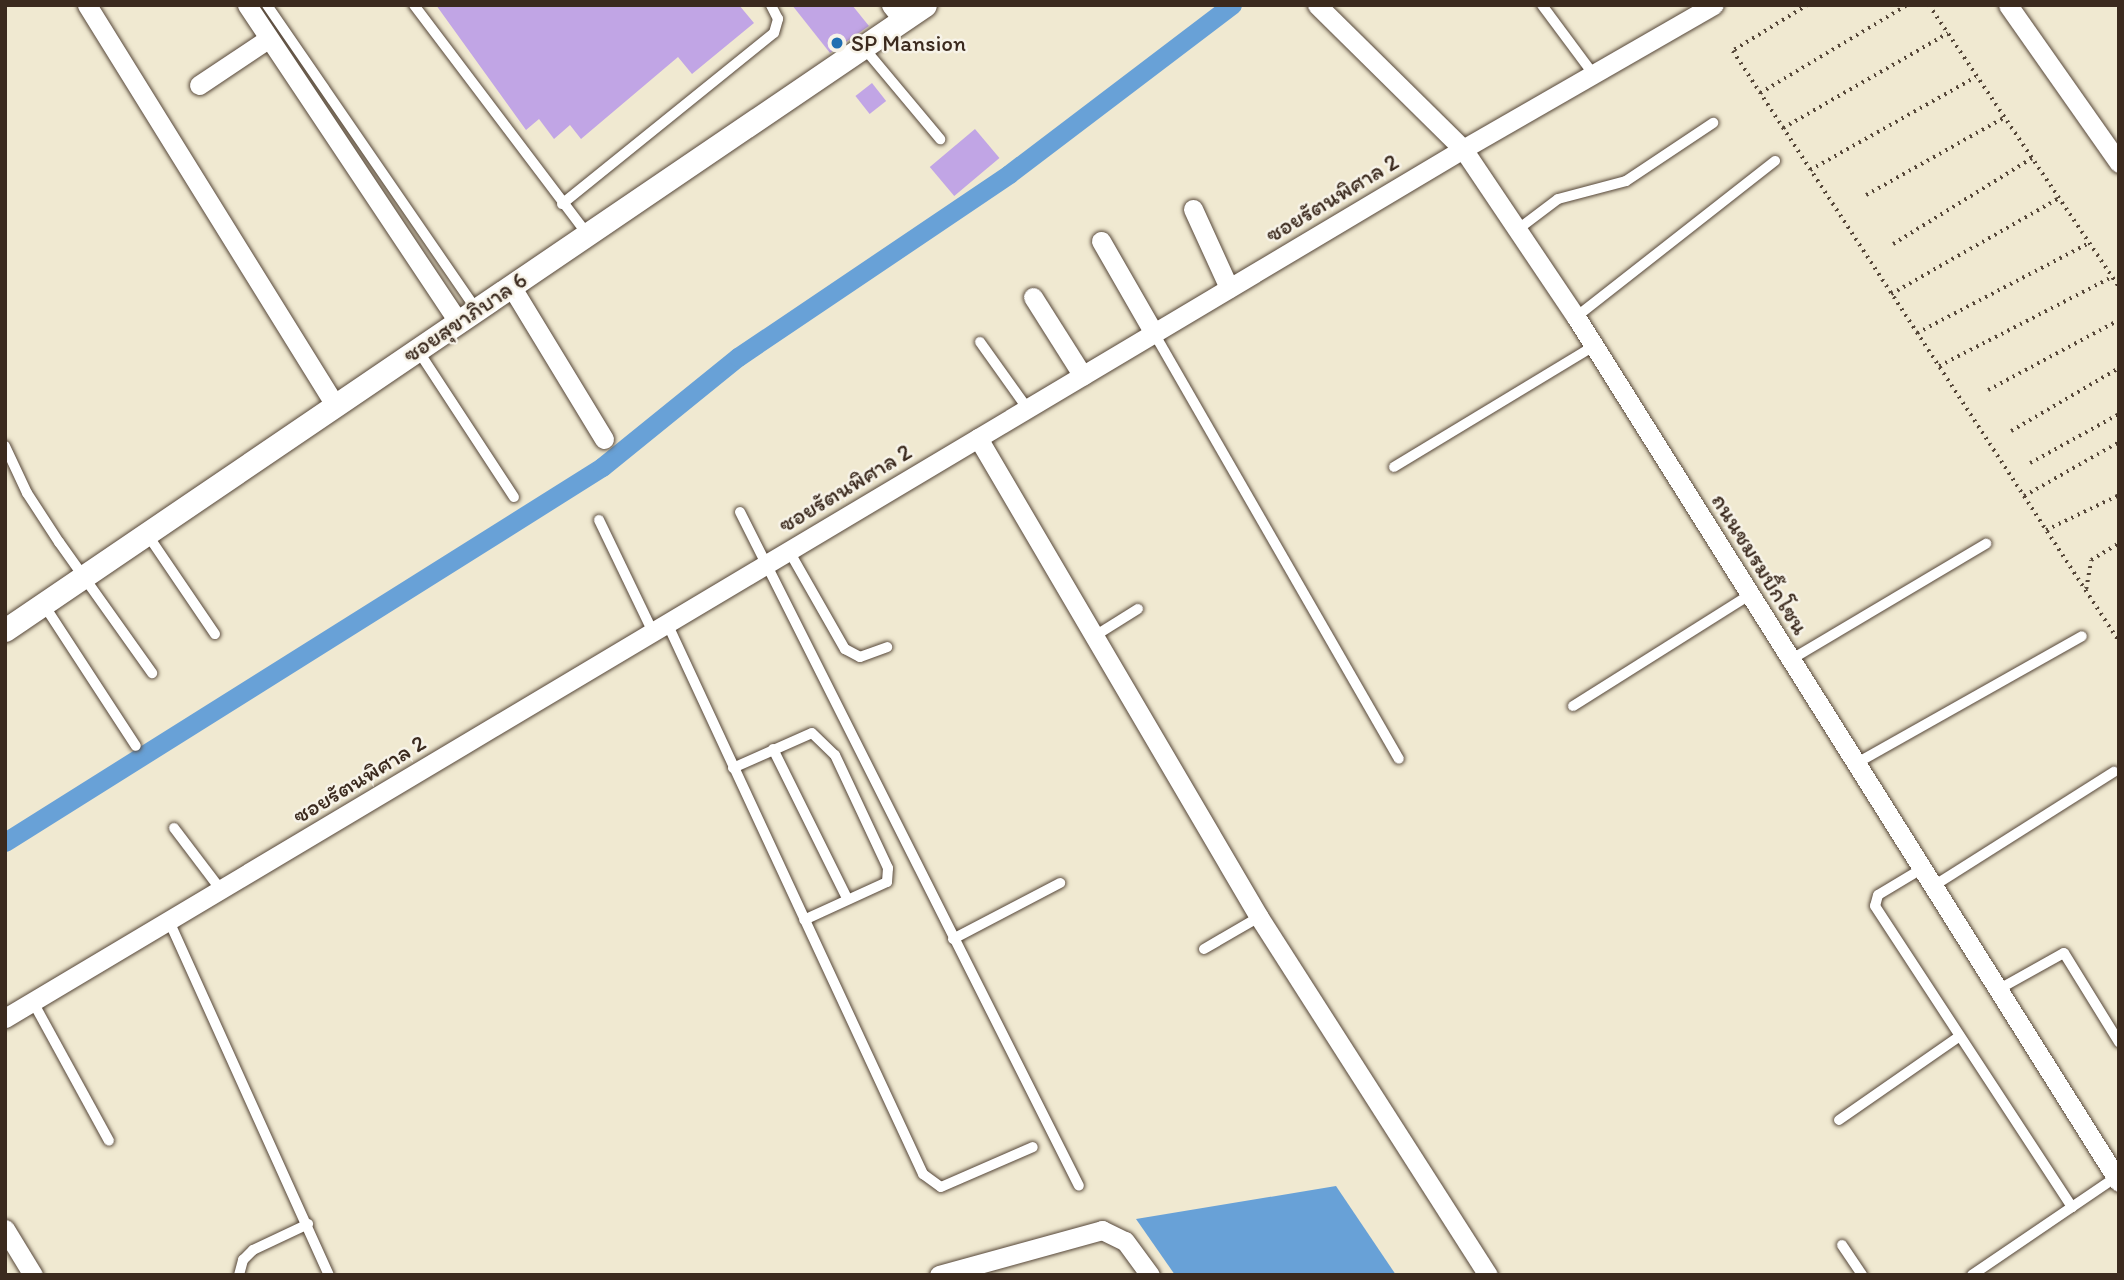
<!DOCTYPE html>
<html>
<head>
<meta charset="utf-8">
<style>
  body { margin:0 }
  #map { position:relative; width:2124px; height:1280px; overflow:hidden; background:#f0e9d1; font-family:Itim,"Playpen Sans Thai",sans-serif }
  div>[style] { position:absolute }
  .water>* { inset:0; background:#68a1d7 }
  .canal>* { height:19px; margin:-9.5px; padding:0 9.5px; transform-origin:9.5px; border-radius:9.5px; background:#68a1d7 }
  .building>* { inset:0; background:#c1a5e5; transform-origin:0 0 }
  .path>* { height:3.5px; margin-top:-1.75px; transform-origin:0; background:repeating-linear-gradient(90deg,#564739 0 2px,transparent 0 7px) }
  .roads { filter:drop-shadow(0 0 2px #564739) drop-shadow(0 0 2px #564739) }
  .service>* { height:10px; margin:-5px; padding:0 5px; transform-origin:5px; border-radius:5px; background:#fff }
  .minor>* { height:19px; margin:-9.5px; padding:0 9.5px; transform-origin:9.5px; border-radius:9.5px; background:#fff }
  .tertiary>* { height:23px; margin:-11.5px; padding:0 11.5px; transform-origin:11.5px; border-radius:11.5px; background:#fff }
  .dots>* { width:19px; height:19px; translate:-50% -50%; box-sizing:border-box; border:4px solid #f7f3e8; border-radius:50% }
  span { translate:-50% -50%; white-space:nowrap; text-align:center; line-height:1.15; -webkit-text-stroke:5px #f7f3e8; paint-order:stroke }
  .poi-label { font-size:23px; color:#3b2a1e }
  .left { translate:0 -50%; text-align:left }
  .street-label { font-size:23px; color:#3b2a1e }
  .frame { position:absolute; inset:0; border:7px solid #3b2a1e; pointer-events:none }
</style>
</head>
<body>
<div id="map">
  <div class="water">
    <i style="clip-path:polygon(1336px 1186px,1396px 1275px,1175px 1275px,1136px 1219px)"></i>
  </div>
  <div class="canal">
    <i style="left:5px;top:842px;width:705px;rotate:-32.13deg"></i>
    <i style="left:602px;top:467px;width:175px;rotate:-39deg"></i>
    <i style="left:738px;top:357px;width:327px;rotate:-34deg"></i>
    <i style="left:1009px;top:174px;width:280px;rotate:-37.2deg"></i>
  </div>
  <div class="building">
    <i style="clip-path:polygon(436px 5px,739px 5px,754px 23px,692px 74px,678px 57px,581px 139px,570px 125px,554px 139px,539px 119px,526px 130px)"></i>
    <i style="clip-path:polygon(792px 5px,852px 5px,869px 26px,830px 53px)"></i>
    <i style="left:872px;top:83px;width:23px;height:21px;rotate:52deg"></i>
    <i style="left:975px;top:129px;width:38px;height:59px;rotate:50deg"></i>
  </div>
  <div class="path">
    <i style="left:1808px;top:5px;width:88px;rotate:148.5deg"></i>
    <i style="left:1733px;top:51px;width:705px;rotate:56.81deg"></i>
    <i style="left:1929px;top:5px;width:340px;rotate:56deg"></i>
    <i style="left:1760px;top:93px;width:171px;rotate:-30.9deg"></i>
    <i style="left:1783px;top:128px;width:190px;rotate:-29.9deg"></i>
    <i style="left:1810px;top:170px;width:190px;rotate:-29.3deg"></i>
    <i style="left:1866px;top:195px;width:159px;rotate:-29.3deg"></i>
    <i style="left:1893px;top:244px;width:163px;rotate:-31.7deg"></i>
    <i style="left:1891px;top:294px;width:193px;rotate:-29.7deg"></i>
    <i style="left:1917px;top:333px;width:194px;rotate:-27.6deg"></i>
    <i style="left:1939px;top:366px;width:195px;rotate:-27.2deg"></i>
    <i style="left:1988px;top:390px;width:149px;rotate:-28.1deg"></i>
    <i style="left:2011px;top:431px;width:125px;rotate:-30.3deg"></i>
    <i style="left:2030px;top:463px;width:102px;rotate:-28.8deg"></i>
    <i style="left:2024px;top:496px;width:109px;rotate:-29.6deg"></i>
    <i style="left:2046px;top:530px;width:81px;rotate:-25.6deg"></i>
    <i style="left:2118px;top:581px;width:1px"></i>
    <i style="left:2086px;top:589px;width:29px;rotate:-80deg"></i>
    <i style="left:2091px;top:560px;width:33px;rotate:-31deg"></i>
  </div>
  <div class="roads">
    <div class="service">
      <i style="left:267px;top:5px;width:369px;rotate:55.5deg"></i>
      <i style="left:414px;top:5px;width:287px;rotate:52.9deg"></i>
      <i style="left:1542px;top:5px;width:87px;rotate:53.4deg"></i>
      <i style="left:864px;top:48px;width:119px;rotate:50.1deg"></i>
      <i style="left:562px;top:204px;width:272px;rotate:-38.9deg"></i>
      <i style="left:774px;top:33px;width:15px;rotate:-74deg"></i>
      <i style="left:778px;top:19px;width:16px;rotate:-117deg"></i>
      <i style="left:1517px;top:230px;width:51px;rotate:-37.1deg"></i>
      <i style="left:1558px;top:199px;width:70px;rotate:-14.8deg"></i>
      <i style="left:1626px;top:181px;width:105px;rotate:-33.7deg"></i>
      <i style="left:1576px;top:317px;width:253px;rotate:-38.1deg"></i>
      <i style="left:1154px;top:333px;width:491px;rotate:60.1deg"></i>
      <i style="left:980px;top:342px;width:81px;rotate:54.5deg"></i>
      <i style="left:417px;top:349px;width:177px;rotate:56.8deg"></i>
      <i style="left:5px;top:446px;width:52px;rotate:64.9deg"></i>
      <i style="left:27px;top:493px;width:59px;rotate:56.9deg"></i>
      <i style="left:59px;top:542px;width:161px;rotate:54.6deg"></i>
      <i style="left:1394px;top:467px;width:234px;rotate:-31.2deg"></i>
      <i style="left:740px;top:512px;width:754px;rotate:63.3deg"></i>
      <i style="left:599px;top:520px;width:124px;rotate:64.3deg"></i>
      <i style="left:147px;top:534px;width:121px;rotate:55.8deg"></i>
      <i style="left:789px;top:551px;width:113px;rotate:60.3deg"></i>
      <i style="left:845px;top:649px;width:17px;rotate:28deg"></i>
      <i style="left:860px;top:657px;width:29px;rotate:-20deg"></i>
      <i style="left:44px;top:605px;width:168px;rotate:56.9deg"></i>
      <i style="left:667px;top:623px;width:608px;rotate:65.08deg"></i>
      <i style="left:923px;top:1174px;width:22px;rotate:36deg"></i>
      <i style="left:941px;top:1187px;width:100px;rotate:-23.5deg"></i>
      <i style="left:1093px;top:637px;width:53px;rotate:-31.9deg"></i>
      <i style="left:1792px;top:659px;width:226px;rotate:-30.7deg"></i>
      <i style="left:1573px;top:706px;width:210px;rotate:-32.2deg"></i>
      <i style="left:773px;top:749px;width:166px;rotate:63.6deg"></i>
      <i style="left:1857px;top:763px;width:258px;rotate:-29.4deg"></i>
      <i style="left:733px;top:768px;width:86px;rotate:-23.9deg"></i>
      <i style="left:812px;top:733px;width:32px;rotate:44deg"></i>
      <i style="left:835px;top:755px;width:125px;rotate:64.9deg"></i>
      <i style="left:888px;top:868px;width:14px;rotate:94deg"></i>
      <i style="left:887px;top:882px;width:91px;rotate:155.4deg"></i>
      <i style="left:174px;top:828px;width:78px;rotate:52.8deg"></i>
      <i style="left:1923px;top:868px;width:52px;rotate:149deg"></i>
      <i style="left:1878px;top:895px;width:11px;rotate:105deg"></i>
      <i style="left:1875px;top:906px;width:360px;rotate:56.8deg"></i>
      <i style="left:1935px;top:885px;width:212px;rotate:-32.3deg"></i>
      <i style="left:169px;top:921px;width:388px;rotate:65.7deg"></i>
      <i style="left:953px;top:939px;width:121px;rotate:-27.6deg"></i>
      <i style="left:1204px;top:949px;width:64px;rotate:-30.2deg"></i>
      <i style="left:2001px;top:988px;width:72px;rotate:-29.1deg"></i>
      <i style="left:2064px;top:953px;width:105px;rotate:58.3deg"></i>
      <i style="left:33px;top:1002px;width:158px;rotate:61.3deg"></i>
      <i style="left:1839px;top:1120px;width:147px;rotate:-34.8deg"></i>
      <i style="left:1842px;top:1245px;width:36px;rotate:56deg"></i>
      <i style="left:239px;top:1275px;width:16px;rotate:-75deg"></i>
      <i style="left:243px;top:1260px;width:14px;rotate:-45deg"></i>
      <i style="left:253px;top:1250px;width:61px;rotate:-25.3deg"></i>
      <i style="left:1972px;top:1275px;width:174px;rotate:-34.2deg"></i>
    </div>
    <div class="minor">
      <i style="left:87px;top:5px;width:471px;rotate:58.2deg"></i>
      <i style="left:247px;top:5px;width:380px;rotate:56.3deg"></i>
      <i style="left:891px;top:5px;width:19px;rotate:51deg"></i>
      <i style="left:1317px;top:5px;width:205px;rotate:44.6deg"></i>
      <i style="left:1463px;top:149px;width:202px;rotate:56.1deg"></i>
      <i style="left:1576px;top:317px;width:1021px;rotate:57.88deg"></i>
      <i style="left:2008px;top:5px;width:193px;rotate:54.9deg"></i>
      <i style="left:199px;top:85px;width:83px;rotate:-33.7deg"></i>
      <i style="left:1193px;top:209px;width:87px;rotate:65.5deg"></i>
      <i style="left:1101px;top:241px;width:106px;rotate:60.1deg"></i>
      <i style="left:511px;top:286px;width:179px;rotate:58.7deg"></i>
      <i style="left:1033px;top:297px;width:93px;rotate:57.7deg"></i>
      <i style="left:978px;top:438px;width:555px;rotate:59.6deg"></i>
      <i style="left:1259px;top:917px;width:425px;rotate:57.4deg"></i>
      <i style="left:5px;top:1018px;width:1697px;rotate:-30.8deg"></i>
      <i style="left:1463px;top:149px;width:289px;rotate:-29.9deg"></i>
      <i style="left:5px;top:1229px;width:54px;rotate:58.7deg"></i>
      <i style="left:939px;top:1275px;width:169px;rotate:-15.4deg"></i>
      <i style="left:1102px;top:1230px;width:25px;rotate:26deg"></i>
      <i style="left:1125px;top:1241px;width:42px;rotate:53.7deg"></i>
    </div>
    <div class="tertiary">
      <i style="left:5px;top:630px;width:1112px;rotate:-34.19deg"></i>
    </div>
  </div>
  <div class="dots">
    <i style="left:837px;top:43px;background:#1f6fb2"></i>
  </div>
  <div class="poi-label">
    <span class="left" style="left:851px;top:43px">SP Mansion</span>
  </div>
  <div class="street-label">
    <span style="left:1332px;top:198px;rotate:-31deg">ซอยรัตนพิศาล 2</span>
    <span style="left:465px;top:317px;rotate:-34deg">ซอยสุขาภิบาล 6</span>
    <span style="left:845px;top:488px;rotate:-31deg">ซอยรัตนพิศาล 2</span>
    <span style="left:1760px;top:564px;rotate:58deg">ถนนชมรมบิ๊กโซน</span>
    <span style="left:359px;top:779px;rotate:-31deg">ซอยรัตนพิศาล 2</span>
  </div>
  <div class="frame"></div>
</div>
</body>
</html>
